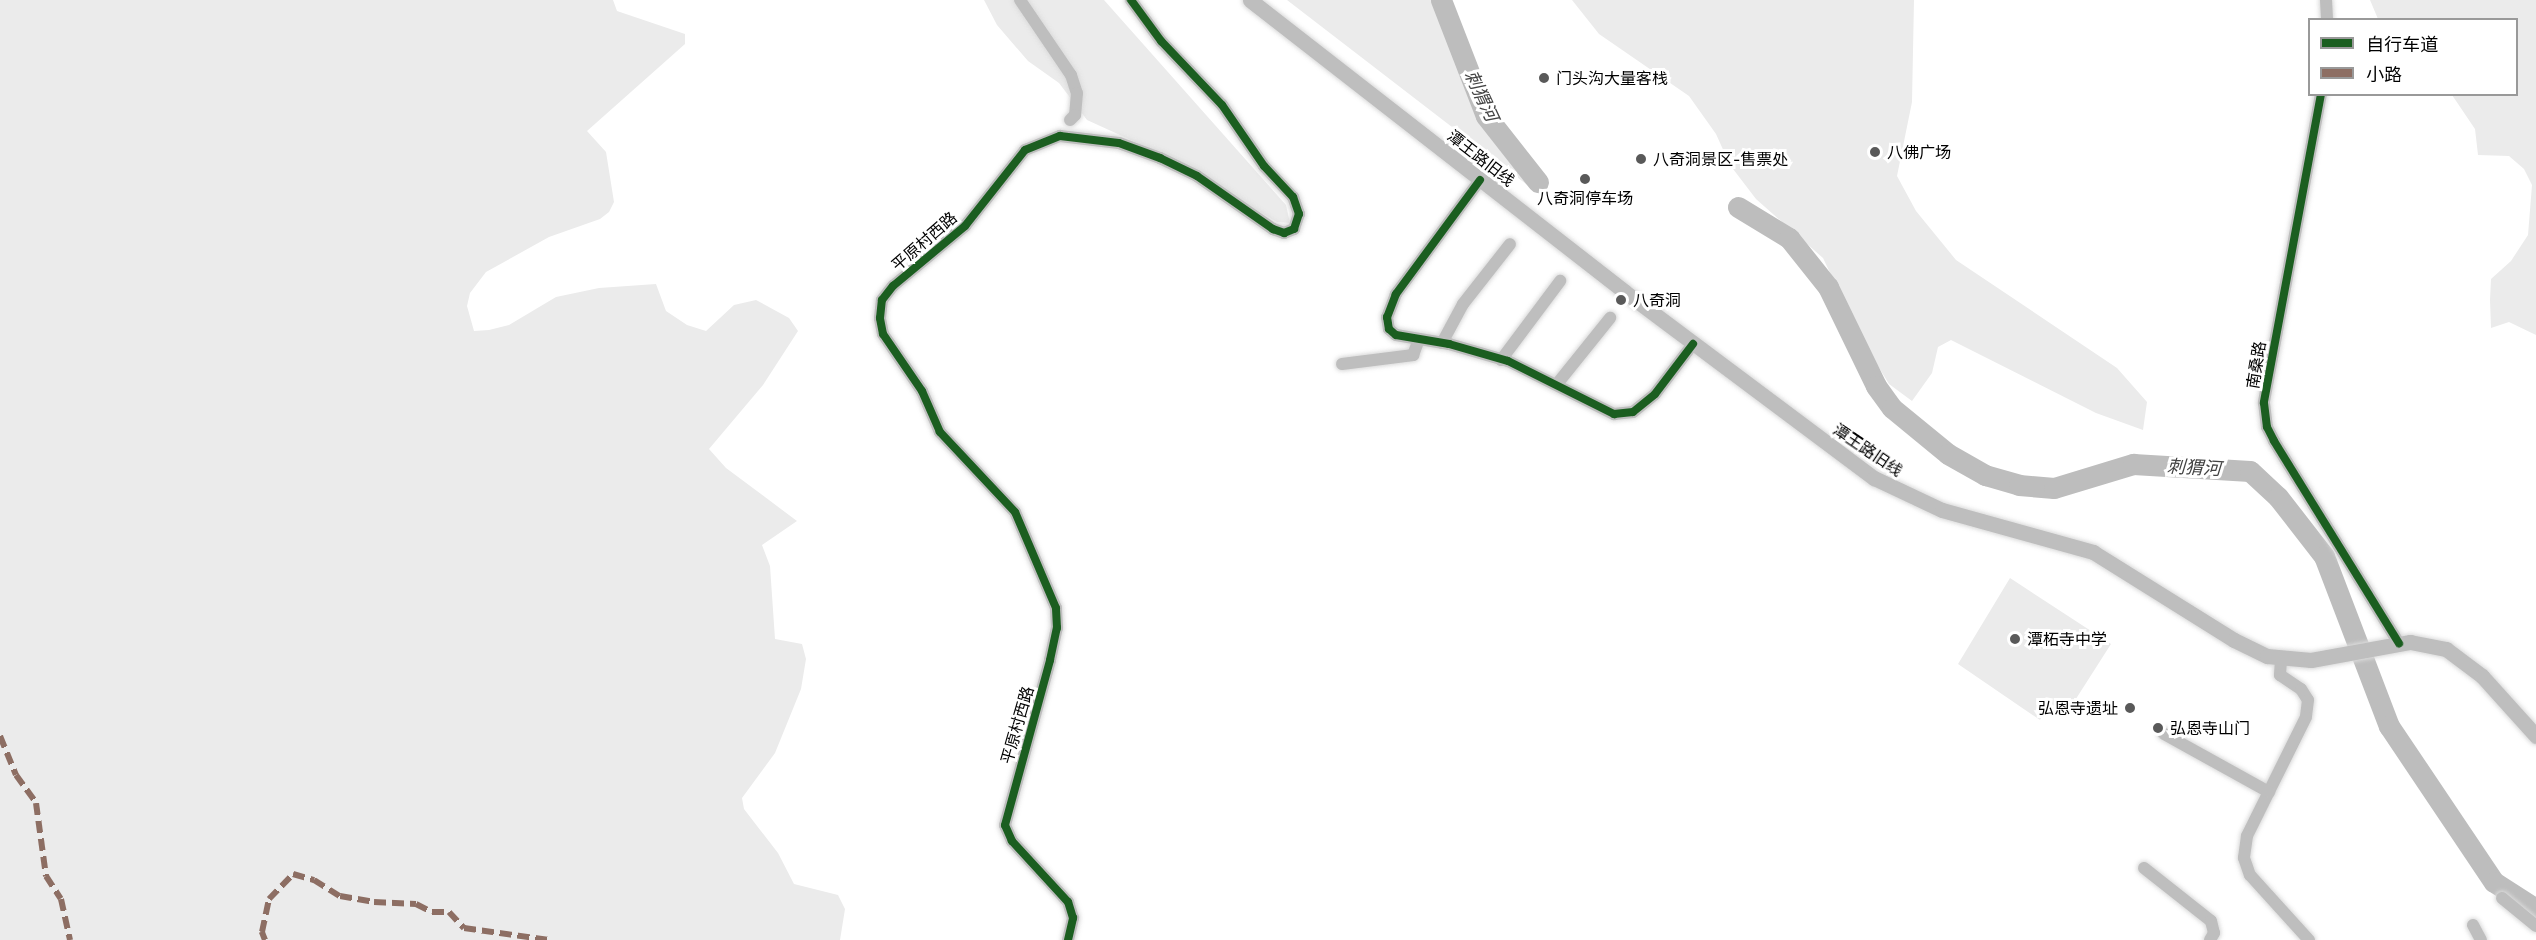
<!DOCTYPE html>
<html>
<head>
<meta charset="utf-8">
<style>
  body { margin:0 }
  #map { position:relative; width:2536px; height:940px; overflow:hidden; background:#fff; font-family:Inter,"Noto Sans SC",sans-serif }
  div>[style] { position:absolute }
  .green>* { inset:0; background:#ebebeb }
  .river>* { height:21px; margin:-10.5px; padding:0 10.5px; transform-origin:10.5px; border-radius:10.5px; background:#bdbdbd }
  .roads { filter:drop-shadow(0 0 2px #dbdbdb) drop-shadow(0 0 2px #dbdbdb) }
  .minor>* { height:12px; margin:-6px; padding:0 6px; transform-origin:6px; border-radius:6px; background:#bebebe }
  .major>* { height:15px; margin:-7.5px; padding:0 7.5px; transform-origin:7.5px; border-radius:7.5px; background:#bebebe }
  .quiet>* { height:6px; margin-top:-3px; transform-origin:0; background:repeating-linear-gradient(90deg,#8d6e63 0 12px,transparent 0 18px) }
  .cycleway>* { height:8px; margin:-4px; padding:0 4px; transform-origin:4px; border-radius:4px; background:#1b5e20 }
  .dots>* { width:16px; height:16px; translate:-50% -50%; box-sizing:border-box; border:3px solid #fff; border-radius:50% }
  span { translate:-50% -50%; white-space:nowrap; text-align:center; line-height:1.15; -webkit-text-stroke:6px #fff; paint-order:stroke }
  .poi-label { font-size:16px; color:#000 }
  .left { translate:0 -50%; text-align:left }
  .right { translate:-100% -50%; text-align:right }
  .street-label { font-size:16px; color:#000 }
  .water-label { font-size:18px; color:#424242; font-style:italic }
  .legend { position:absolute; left:2308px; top:18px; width:210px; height:78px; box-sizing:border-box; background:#fff; border:2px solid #999; margin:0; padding:8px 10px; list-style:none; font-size:18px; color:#000 }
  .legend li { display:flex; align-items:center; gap:12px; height:30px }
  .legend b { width:30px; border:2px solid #999 }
</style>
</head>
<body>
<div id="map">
  <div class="green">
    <i style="clip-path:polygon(0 0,613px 0,617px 11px,685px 34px,685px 44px,587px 131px,606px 152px,614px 202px,609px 212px,600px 219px,549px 237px,486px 272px,470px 293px,467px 306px,474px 331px,489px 330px,509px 325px,556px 297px,599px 288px,656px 284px,666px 311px,687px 325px,706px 331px,734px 305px,756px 300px,789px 318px,798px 331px,763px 385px,709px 449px,726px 468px,797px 521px,762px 545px,770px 566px,775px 639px,802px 644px,806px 659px,801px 689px,775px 753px,742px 798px,744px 809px,778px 853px,794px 884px,838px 895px,845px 909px,840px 940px,0 940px)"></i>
    <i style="clip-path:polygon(984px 0,1104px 0,1286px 205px,1290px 223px,1277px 222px,1155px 151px,1087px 120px,1059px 83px,1028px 61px,997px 25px)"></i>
    <i style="clip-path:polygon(1287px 0,1432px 0,1480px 97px,1540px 169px,1552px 204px)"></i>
    <i style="clip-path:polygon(1572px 0,1914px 0,1912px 102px,1897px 176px,1916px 211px,1956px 260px,2117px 368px,2147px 402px,2143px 430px,2096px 413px,1951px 340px,1938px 347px,1932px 373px,1912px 401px,1889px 384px,1862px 340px,1823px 258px,1756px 199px,1730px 165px,1716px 134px,1689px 96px,1599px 34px)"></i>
    <i style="clip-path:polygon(2370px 0,2536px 0,2536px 335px,2509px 322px,2491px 328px,2490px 300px,2491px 279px,2511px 261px,2528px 235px,2532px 185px,2524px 169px,2509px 156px,2478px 155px,2475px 129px,2452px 95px,2516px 94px,2516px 20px,2378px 19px)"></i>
    <i style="clip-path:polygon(2010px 578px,2111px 644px,2065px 716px,2047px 707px,2040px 720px,1958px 664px)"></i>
  </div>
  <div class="river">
    <i style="left:1441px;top:0;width:124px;rotate:68.8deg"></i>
    <i style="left:1486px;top:116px;width:84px;rotate:51.8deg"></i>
    <i style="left:1738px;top:207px;width:60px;rotate:31.3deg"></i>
    <i style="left:1789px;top:238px;width:63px;rotate:51.5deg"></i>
    <i style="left:1828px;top:287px;width:110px;rotate:64.1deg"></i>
    <i style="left:1876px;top:386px;width:27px;rotate:54deg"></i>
    <i style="left:1892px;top:408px;width:72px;rotate:39.4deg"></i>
    <i style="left:1948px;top:454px;width:43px;rotate:29.6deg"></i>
    <i style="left:1985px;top:475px;width:35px;rotate:16deg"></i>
    <i style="left:2019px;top:485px;width:35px;rotate:5deg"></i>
    <i style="left:2054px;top:488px;width:83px;rotate:-16.9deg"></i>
    <i style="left:2133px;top:464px;width:117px;rotate:3.4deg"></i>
    <i style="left:2250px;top:471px;width:38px;rotate:43deg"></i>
    <i style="left:2278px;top:497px;width:75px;rotate:52.1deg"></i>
    <i style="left:2324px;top:556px;width:182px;rotate:69.1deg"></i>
    <i style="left:2389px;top:726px;width:188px;rotate:56.1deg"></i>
    <i style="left:2494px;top:882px;width:50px;rotate:32.7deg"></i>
  </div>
  <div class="roads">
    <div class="minor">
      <i style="left:1020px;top:0;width:91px;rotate:55.8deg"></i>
      <i style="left:1071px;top:75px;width:19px;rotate:72deg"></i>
      <i style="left:1077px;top:93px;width:22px;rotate:95deg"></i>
      <i style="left:1075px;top:115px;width:7px;rotate:135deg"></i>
      <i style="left:2326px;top:0;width:20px;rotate:87deg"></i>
      <i style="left:2321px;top:94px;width:314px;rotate:100.5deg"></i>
      <i style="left:2264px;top:403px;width:24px;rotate:83deg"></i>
      <i style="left:2267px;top:427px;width:16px;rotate:63deg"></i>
      <i style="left:2274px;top:441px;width:238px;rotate:58.3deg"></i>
      <i style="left:1480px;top:180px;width:142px;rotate:126.4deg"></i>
      <i style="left:1396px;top:294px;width:25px;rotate:111deg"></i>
      <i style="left:1387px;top:317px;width:12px;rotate:81deg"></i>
      <i style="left:1389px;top:329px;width:9px;rotate:41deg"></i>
      <i style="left:1396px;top:335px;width:54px;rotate:9.6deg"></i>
      <i style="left:1449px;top:344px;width:61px;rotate:16.1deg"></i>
      <i style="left:1508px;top:361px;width:119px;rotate:26.6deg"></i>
      <i style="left:1614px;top:414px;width:19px;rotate:-6deg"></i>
      <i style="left:1633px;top:412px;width:28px;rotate:-39deg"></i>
      <i style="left:1655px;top:394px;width:63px;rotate:-52.8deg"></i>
      <i style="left:1442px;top:343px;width:44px;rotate:-61.7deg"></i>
      <i style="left:1463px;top:304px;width:76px;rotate:-51.9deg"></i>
      <i style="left:1501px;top:360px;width:99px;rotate:-53.2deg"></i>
      <i style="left:1342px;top:364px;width:72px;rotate:-7.2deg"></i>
      <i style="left:1413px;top:355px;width:17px;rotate:-69deg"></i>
      <i style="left:1557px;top:384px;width:85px;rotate:-51.2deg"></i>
      <i style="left:2281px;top:660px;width:15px;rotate:94deg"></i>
      <i style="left:2280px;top:675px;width:25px;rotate:34deg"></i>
      <i style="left:2301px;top:689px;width:13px;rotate:58deg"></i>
      <i style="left:2308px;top:700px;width:17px;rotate:97deg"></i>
      <i style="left:2306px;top:717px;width:133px;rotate:116.4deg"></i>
      <i style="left:2247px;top:836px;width:22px;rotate:98deg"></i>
      <i style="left:2244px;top:858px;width:18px;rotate:71deg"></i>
      <i style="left:2250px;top:875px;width:88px;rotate:47.8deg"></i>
      <i style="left:2164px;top:734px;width:120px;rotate:28.9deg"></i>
      <i style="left:2144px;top:868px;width:85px;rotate:38.3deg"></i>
      <i style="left:2211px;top:921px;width:12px;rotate:76deg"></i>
      <i style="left:2214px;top:933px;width:8px;rotate:120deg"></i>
      <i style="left:2502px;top:898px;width:44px;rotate:39.5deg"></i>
      <i style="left:2473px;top:925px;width:17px;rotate:62deg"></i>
      <i style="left:1068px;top:940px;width:23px;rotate:-77deg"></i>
      <i style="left:1073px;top:918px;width:17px;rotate:-107deg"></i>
      <i style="left:1068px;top:902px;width:83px;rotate:-132.6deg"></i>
      <i style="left:1012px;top:841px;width:17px;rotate:-114deg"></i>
      <i style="left:1005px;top:825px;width:171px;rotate:-74.7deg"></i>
      <i style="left:1050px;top:660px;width:33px;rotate:-78deg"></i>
      <i style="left:1057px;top:628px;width:20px;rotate:-93deg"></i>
      <i style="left:1056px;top:608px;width:104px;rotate:-113.1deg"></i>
      <i style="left:1015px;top:512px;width:110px;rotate:-133.2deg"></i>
      <i style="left:940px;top:432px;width:45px;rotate:-113.7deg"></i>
      <i style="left:922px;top:391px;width:69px;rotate:-124.4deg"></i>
      <i style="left:883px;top:334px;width:16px;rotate:-101deg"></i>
      <i style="left:880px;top:318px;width:18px;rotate:-84deg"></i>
      <i style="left:882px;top:300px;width:18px;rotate:-52deg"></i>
      <i style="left:893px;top:286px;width:94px;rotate:-39.8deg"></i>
      <i style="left:965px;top:226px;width:97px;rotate:-51.7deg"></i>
      <i style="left:1025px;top:150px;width:38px;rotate:-22deg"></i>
      <i style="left:1060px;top:136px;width:59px;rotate:6.8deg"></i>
      <i style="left:1119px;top:143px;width:44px;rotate:20.1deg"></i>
      <i style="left:1160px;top:158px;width:41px;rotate:25.9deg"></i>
      <i style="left:1197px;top:176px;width:93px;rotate:34.9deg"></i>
      <i style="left:1273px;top:229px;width:12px;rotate:20deg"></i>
      <i style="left:1284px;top:233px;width:11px;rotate:-22deg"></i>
      <i style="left:1294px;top:229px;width:16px;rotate:-72deg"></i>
      <i style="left:1299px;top:214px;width:18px;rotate:-109deg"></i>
      <i style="left:1293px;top:197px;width:42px;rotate:-133.1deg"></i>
      <i style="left:1264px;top:166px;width:74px;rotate:-124.5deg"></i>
      <i style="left:1222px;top:105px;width:88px;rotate:-133.6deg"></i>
      <i style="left:1161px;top:41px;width:51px;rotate:-126.2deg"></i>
    </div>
    <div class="major">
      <i style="left:1250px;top:0;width:475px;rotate:37.9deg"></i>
      <i style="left:1625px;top:292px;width:311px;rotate:36.8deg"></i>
      <i style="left:1874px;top:478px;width:75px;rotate:25.2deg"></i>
      <i style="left:1942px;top:510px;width:157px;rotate:15.5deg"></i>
      <i style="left:2093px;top:552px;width:166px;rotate:32deg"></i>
      <i style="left:2234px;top:640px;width:37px;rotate:26deg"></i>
      <i style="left:2267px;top:656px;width:44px;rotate:5.2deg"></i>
      <i style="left:2311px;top:660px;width:101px;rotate:-10.3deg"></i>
      <i style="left:2410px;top:642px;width:37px;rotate:11deg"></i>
      <i style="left:2446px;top:649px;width:45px;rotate:36.9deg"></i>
      <i style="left:2482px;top:676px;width:81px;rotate:48deg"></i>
    </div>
  </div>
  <div class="quiet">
    <i style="left:0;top:736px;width:42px;rotate:67.7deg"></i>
    <i style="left:16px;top:775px;width:34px;rotate:54deg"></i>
    <i style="left:36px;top:803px;width:74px;rotate:82.2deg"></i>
    <i style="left:46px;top:876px;width:27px;rotate:57deg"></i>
    <i style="left:61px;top:899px;width:42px;rotate:77.6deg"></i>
    <i style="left:265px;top:940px;width:9px;rotate:-111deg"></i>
    <i style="left:262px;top:932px;width:34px;rotate:-78deg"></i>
    <i style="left:269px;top:899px;width:35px;rotate:-46deg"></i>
    <i style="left:293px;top:874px;width:22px;rotate:16deg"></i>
    <i style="left:314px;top:880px;width:31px;rotate:32deg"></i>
    <i style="left:340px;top:896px;width:35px;rotate:10deg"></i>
    <i style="left:374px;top:902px;width:42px;rotate:2.7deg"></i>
    <i style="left:416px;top:904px;width:18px;rotate:27deg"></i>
    <i style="left:432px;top:912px;width:17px"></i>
    <i style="left:449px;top:912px;width:22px;rotate:47deg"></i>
    <i style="left:464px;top:928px;width:86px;rotate:8deg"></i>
  </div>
  <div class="cycleway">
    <i style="left:2321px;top:94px;width:314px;rotate:100.5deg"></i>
    <i style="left:2264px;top:403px;width:24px;rotate:83deg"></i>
    <i style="left:2267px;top:427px;width:16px;rotate:63deg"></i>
    <i style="left:2274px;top:441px;width:238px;rotate:58.3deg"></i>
    <i style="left:1480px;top:180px;width:142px;rotate:126.4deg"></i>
    <i style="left:1396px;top:294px;width:25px;rotate:111deg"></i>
    <i style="left:1387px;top:317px;width:12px;rotate:81deg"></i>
    <i style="left:1389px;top:329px;width:9px;rotate:41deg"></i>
    <i style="left:1396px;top:335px;width:54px;rotate:9.6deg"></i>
    <i style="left:1449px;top:344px;width:61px;rotate:16.1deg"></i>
    <i style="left:1508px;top:361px;width:119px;rotate:26.6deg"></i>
    <i style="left:1614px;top:414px;width:19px;rotate:-6deg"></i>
    <i style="left:1633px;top:412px;width:28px;rotate:-39deg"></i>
    <i style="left:1655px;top:394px;width:63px;rotate:-52.8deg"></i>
    <i style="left:1068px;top:940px;width:23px;rotate:-77deg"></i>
    <i style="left:1073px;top:918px;width:17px;rotate:-107deg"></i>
    <i style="left:1068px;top:902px;width:83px;rotate:-132.6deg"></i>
    <i style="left:1012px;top:841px;width:17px;rotate:-114deg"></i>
    <i style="left:1005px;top:825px;width:171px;rotate:-74.7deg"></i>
    <i style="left:1050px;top:660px;width:33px;rotate:-78deg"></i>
    <i style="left:1057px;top:628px;width:20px;rotate:-93deg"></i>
    <i style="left:1056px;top:608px;width:104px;rotate:-113.1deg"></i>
    <i style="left:1015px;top:512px;width:110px;rotate:-133.2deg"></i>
    <i style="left:940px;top:432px;width:45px;rotate:-113.7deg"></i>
    <i style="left:922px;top:391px;width:69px;rotate:-124.4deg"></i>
    <i style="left:883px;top:334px;width:16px;rotate:-101deg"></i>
    <i style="left:880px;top:318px;width:18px;rotate:-84deg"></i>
    <i style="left:882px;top:300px;width:18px;rotate:-52deg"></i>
    <i style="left:893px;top:286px;width:94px;rotate:-39.8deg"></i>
    <i style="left:965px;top:226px;width:97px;rotate:-51.7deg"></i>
    <i style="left:1025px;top:150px;width:38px;rotate:-22deg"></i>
    <i style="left:1060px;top:136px;width:59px;rotate:6.8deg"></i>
    <i style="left:1119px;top:143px;width:44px;rotate:20.1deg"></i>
    <i style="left:1160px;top:158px;width:41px;rotate:25.9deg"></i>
    <i style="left:1197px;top:176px;width:93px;rotate:34.9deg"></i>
    <i style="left:1273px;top:229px;width:12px;rotate:20deg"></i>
    <i style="left:1284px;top:233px;width:11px;rotate:-22deg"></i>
    <i style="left:1294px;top:229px;width:16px;rotate:-72deg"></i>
    <i style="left:1299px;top:214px;width:18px;rotate:-109deg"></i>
    <i style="left:1293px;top:197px;width:42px;rotate:-133.1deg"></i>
    <i style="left:1264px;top:166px;width:74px;rotate:-124.5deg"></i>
    <i style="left:1222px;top:105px;width:88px;rotate:-133.6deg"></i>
    <i style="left:1161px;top:41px;width:51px;rotate:-126.2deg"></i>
  </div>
  <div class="dots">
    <i style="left:1544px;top:78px;background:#595959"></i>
    <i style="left:1875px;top:152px;background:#595959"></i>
    <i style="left:1641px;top:159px;background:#595959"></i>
    <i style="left:1585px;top:179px;background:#595959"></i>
    <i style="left:1621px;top:300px;background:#595959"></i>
    <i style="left:2015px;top:639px;background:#595959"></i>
    <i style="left:2130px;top:708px;background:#595959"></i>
    <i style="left:2158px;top:728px;background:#595959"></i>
  </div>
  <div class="poi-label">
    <span class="left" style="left:1556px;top:78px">门头沟大量客栈</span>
    <span class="left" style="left:1887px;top:152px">八佛广场</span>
    <span class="left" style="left:1653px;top:159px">八奇洞景区-售票处</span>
    <span style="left:1585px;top:198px">八奇洞停车场</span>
    <span class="left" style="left:1633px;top:300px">八奇洞</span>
    <span class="left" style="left:2027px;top:639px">潭柘寺中学</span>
    <span class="right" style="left:2118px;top:708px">弘恩寺遗址</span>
    <span class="left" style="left:2170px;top:728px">弘恩寺山门</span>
  </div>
  <div class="street-label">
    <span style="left:1481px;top:158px;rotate:38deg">潭王路旧线</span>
    <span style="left:924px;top:241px;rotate:-41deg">平原村西路</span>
    <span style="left:2256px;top:365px;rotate:-81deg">南桑路</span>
    <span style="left:1868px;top:450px;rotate:34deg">潭王路旧线</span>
    <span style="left:1017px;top:725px;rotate:-74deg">平原村西路</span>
  </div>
  <div class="water-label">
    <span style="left:1481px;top:96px;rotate:65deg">刺猬河</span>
    <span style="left:2194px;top:468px;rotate:3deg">刺猬河</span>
  </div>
  <ul class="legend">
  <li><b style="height:8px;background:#1b5e20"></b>自行车道</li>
  <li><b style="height:8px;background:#8d6e63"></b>小路</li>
  </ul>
</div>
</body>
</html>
